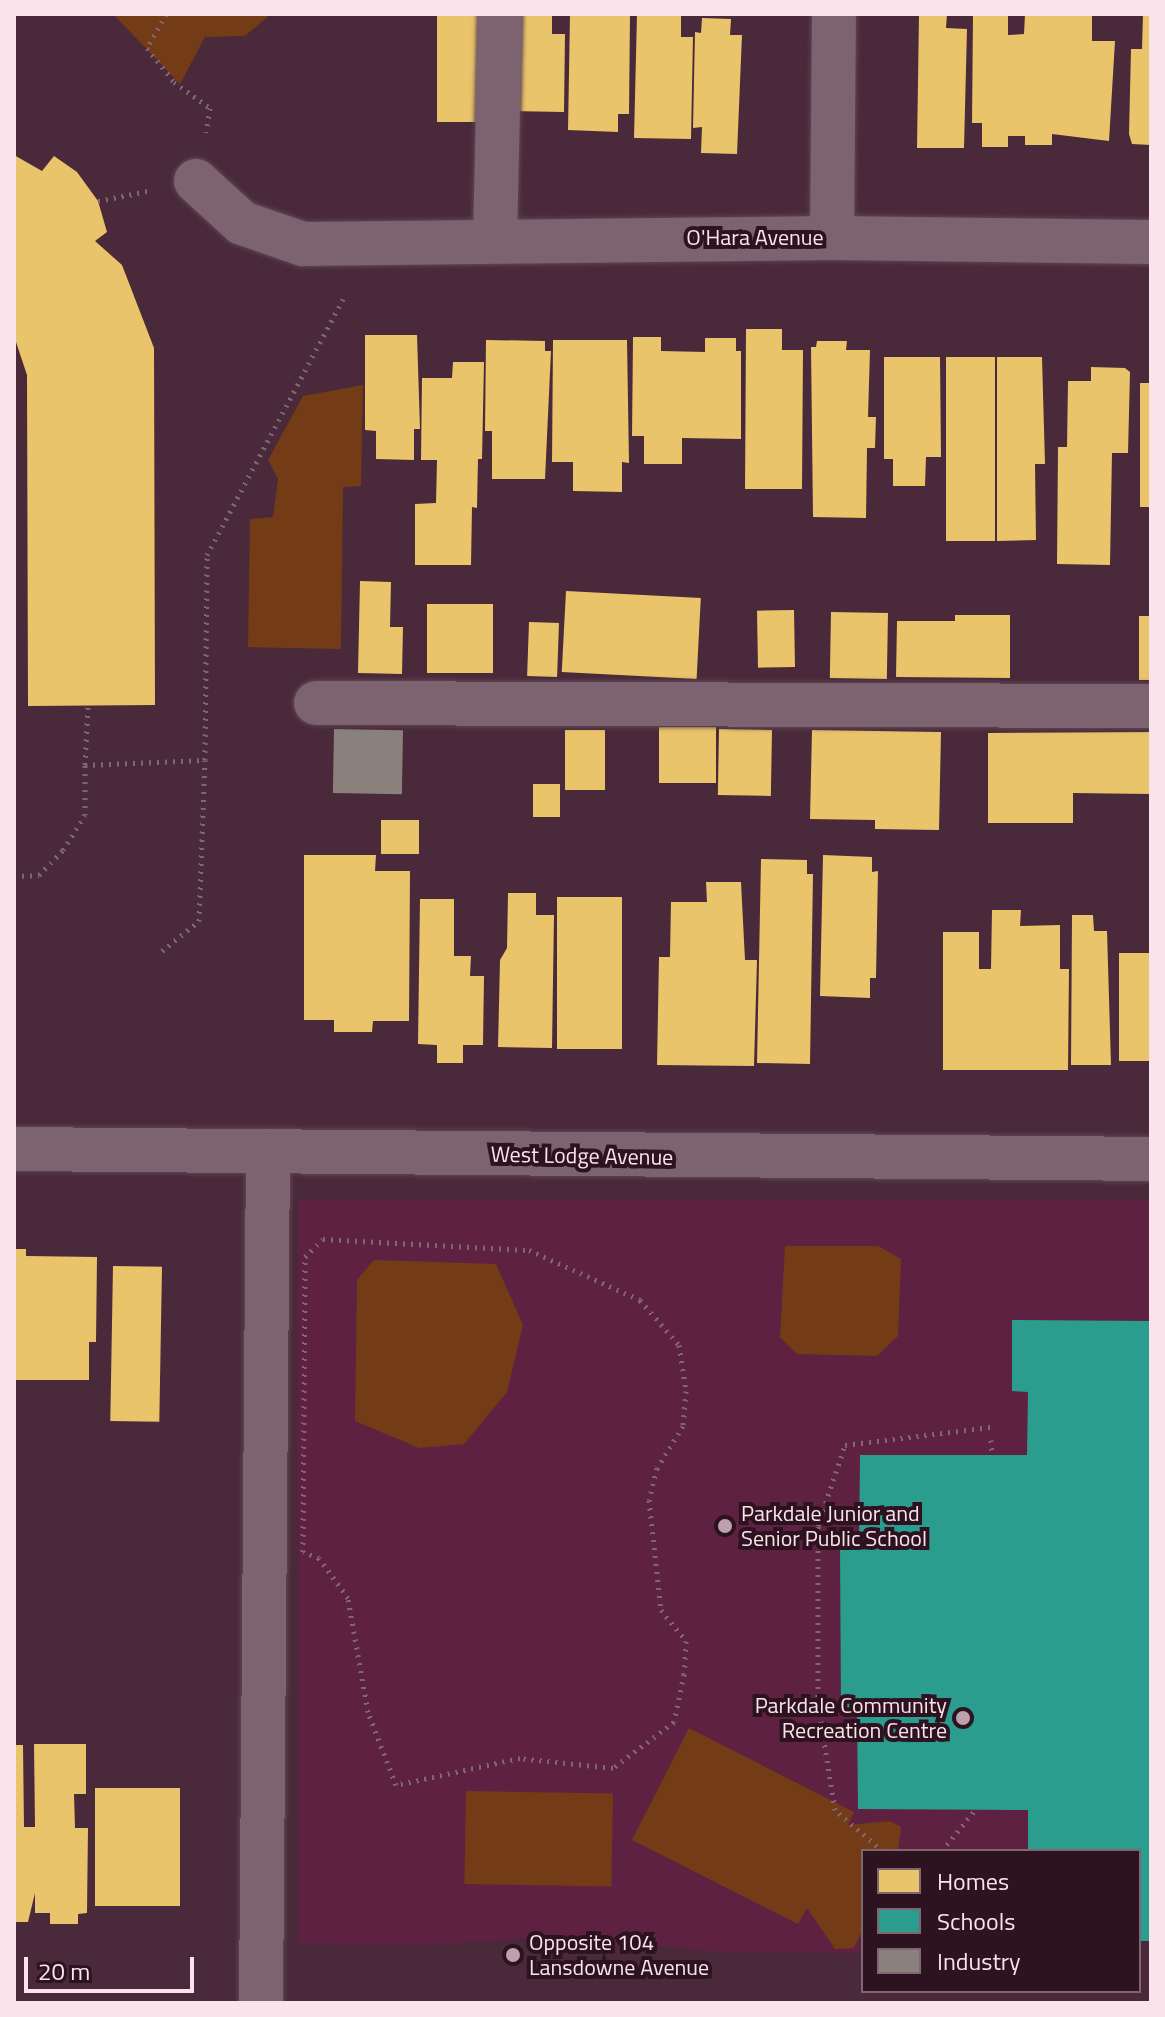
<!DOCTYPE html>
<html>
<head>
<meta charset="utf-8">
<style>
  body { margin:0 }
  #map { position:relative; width:1165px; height:2017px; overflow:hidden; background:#4a293a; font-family:"Titillium Web",sans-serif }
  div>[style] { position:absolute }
  .built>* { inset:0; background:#5f2141 }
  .green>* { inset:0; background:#743b17; transform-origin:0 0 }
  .homes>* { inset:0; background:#e9c46a; transform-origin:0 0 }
  .schools>* { inset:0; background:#2a9d8f }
  .industry>* { inset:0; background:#8a817c; transform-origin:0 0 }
  .path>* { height:5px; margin-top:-2.5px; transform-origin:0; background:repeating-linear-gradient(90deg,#7f6672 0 2px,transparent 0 8px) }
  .roads { filter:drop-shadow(0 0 2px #5d4552) drop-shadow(0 0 2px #5d4552) }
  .minor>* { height:44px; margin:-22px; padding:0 22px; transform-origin:22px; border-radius:22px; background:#7d6270 }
  .dots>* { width:22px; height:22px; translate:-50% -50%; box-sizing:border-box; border:4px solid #2d121f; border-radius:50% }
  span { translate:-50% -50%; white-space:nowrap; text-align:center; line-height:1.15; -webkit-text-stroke:8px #2d121f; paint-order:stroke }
  .street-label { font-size:22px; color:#fbe3ec }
  .poi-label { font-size:22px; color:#fbe3ec }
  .left { translate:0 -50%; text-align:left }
  .right { translate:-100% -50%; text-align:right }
  .frame { position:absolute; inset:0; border:16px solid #fbe3ec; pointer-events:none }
  .legend { position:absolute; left:861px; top:1849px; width:280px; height:144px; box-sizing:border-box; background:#2d121f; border:2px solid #7f6671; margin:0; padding:10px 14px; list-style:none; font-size:24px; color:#fbe3ec }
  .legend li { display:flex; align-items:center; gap:16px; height:40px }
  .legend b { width:40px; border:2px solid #7f6671 }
  .scale { position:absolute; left:24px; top:1957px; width:170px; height:36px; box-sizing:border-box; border:4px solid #fbe3ec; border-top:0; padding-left:10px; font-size:24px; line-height:28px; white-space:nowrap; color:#fbe3ec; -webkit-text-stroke:6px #2d121f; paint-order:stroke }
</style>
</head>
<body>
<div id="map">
  <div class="built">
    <i style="clip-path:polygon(298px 1200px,1151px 1200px,1151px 1941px,1139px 1941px,1139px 1851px,863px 1851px,863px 1953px,723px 1952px,558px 1937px,418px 1945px,298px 1944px)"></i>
  </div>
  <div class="green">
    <i style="clip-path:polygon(113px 14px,271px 14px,245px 36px,205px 37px,180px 84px)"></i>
    <i style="clip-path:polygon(363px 385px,361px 486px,343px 487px,341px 649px,248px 647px,250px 519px,273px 517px,278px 479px,268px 460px,303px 396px)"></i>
    <i style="clip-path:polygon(785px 1246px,878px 1246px,901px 1259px,898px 1336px,877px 1356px,797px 1354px,780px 1337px)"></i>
    <i style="clip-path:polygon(374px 1260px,496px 1264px,523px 1325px,507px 1392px,464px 1444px,419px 1448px,355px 1421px,357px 1280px)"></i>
    <i style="clip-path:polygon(689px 1728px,854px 1812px,848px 1825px,890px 1821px,901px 1827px,898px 1851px,863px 1851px,863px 1929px,854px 1948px,835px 1949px,807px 1908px,798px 1924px,632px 1840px)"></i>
    <i style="left:466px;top:1791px;width:147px;height:93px;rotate:1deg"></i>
  </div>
  <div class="homes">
    <i style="left:437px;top:14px;width:58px;height:108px"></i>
    <i style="clip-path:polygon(512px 14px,552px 14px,552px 34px,565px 34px,564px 112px,510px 111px)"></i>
    <i style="clip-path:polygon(570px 14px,630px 14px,629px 114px,618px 114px,618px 132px,568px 130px)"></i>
    <i style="clip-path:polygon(637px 14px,681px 14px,681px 37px,693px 37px,691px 139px,634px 138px)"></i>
    <i style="clip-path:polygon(919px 14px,947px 14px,946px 28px,967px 29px,964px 148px,917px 148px)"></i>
    <i style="clip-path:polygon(973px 14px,1008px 14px,1008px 35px,1024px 34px,1025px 14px,1092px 14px,1092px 41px,1115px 41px,1109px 141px,1052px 134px,1052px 145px,1025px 145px,1025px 136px,1008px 136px,1008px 147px,982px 147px,982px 123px,972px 123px)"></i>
    <i style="clip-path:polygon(1143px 14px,1151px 14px,1151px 145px,1132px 144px,1129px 134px,1131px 49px,1142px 49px)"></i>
    <i style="clip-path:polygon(702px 18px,731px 19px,730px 35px,742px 35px,737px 154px,701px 153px,702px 127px,693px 128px,695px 32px,701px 33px)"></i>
    <i style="clip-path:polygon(14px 155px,42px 171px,54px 156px,77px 172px,98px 201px,107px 232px,95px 241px,122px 265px,154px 348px,155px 705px,28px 706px,27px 375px,14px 336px)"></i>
    <i style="clip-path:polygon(746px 329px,782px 329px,782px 350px,803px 350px,802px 489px,745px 489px)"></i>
    <i style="clip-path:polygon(365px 335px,417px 335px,420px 429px,414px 429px,414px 460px,376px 459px,376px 431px,365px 430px)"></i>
    <i style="clip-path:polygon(633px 337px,661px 337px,661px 351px,705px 352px,705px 338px,736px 338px,736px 351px,741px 351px,741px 439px,682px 438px,682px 464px,644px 464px,644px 436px,632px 436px)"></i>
    <i style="clip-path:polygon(486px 340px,545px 341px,545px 351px,551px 351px,545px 479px,492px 479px,492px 431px,485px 431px)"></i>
    <i style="clip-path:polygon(553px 340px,627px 340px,629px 463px,622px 462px,622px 492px,573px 491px,573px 462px,552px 462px)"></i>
    <i style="clip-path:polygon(817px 341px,847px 341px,846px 350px,870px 350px,868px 417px,876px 417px,875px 448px,867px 448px,866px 518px,813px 517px,811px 347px,816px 347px)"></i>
    <i style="clip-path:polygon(884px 357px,940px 357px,941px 457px,926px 457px,925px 486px,893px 486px,893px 459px,884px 459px)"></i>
    <i style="left:995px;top:357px;width:184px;height:49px;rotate:90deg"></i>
    <i style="clip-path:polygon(997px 357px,1042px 357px,1045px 464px,1035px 464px,1036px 540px,997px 541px)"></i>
    <i style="clip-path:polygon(453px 362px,484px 362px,482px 459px,478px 459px,477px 508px,472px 507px,471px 565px,415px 565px,415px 504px,436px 503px,437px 460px,421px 460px,422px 378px,452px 378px)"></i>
    <i style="clip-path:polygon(1091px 367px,1125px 368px,1130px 372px,1128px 453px,1112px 453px,1110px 565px,1057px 564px,1058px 447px,1067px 447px,1068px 381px,1091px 381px)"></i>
    <i style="left:1140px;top:383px;width:11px;height:124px"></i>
    <i style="clip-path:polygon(360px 581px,391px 582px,390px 627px,403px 627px,402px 674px,358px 673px)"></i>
    <i style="left:566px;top:591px;width:135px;height:81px;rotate:3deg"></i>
    <i style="left:427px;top:604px;width:66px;height:69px"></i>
    <i style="left:794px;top:610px;width:57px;height:37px;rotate:89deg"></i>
    <i style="left:831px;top:612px;width:57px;height:66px;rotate:1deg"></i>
    <i style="clip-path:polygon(955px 615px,1010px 615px,1010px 678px,896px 677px,897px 621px,955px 621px)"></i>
    <i style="left:1139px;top:616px;width:12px;height:64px"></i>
    <i style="left:529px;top:622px;width:30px;height:54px;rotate:2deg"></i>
    <i style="left:659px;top:727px;width:57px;height:56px"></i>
    <i style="left:719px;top:729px;width:53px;height:66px;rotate:1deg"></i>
    <i style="left:565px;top:730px;width:40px;height:60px"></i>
    <i style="clip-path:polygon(812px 730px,941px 732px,939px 830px,875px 829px,875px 820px,810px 819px)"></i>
    <i style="clip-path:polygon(1151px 732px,1151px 794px,1073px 793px,1073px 823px,988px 823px,988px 733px)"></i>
    <i style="left:533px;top:784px;width:27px;height:33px"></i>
    <i style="left:381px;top:820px;width:38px;height:34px"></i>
    <i style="clip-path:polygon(304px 855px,376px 855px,375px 871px,410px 871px,409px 1021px,373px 1021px,372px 1032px,334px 1032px,334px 1020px,304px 1020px)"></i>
    <i style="clip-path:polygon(823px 855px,872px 857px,872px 872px,878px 871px,876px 978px,870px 978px,870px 998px,820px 996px)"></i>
    <i style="clip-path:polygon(761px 859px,807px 860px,807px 874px,813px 874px,810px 1064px,757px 1063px)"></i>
    <i style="clip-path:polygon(706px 882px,741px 882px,745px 960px,757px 960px,754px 1066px,657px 1065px,659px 957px,670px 957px,671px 902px,707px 902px)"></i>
    <i style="clip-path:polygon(508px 893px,536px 893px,536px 915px,554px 915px,552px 1048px,498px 1047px,500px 960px,507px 948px)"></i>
    <i style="left:557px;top:897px;width:65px;height:152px"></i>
    <i style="clip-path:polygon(420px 899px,454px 899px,454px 956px,471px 956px,470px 976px,484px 976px,483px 1045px,463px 1045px,463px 1063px,437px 1063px,437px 1045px,418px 1044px)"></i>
    <i style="clip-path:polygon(992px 910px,1021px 910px,1020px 926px,1060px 925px,1060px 969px,1069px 969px,1068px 1070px,943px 1070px,943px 932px,979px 932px,979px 969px,991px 969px)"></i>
    <i style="clip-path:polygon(1072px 915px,1093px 915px,1094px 931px,1107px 931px,1111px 1065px,1071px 1065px)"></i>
    <i style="left:1119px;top:953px;width:32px;height:108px"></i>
    <i style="clip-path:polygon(14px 1249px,26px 1249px,26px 1256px,97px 1257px,96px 1342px,89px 1342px,89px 1380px,14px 1380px)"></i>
    <i style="left:113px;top:1266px;width:49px;height:155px;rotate:1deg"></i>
    <i style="clip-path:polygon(34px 1744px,86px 1744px,86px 1794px,74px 1794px,75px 1828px,88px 1828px,87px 1913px,78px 1914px,78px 1924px,50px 1924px,50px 1913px,35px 1913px,35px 1893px,28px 1922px,14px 1922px,14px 1745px,23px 1745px,24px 1827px,35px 1827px)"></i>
    <i style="left:95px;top:1788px;width:85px;height:118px"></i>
  </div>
  <div class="schools">
    <i style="clip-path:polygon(1012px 1320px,1151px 1321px,1151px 1941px,1139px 1941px,1139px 1851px,1028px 1851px,1028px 1810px,858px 1809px,857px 1711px,841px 1710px,840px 1549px,859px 1548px,860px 1455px,1027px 1455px,1028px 1392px,1012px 1391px)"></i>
  </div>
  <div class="industry">
    <i style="left:334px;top:729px;width:69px;height:64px;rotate:1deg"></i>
  </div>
  <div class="path">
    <i style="left:166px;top:14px;width:39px;rotate:119deg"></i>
    <i style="left:147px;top:48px;width:43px;rotate:51.5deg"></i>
    <i style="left:174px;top:82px;width:44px;rotate:35.8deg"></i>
    <i style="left:210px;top:108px;width:25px;rotate:99deg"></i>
    <i style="left:98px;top:201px;width:51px;rotate:-11.3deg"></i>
    <i style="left:85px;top:765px;width:59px;rotate:-87.1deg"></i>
    <i style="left:14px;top:876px;width:25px;rotate:-2deg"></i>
    <i style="left:39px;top:875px;width:35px;rotate:-46deg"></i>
    <i style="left:63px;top:850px;width:41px;rotate:-57.8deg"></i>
    <i style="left:85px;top:815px;width:50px;rotate:-90deg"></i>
    <i style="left:85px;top:765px;width:120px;rotate:-2.4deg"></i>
    <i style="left:205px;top:760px;width:205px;rotate:-89.4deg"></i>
    <i style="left:207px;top:555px;width:294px;rotate:-62deg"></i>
    <i style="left:162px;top:951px;width:48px;rotate:-39deg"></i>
    <i style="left:199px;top:921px;width:161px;rotate:-87.9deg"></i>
    <i style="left:323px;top:1239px;width:206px;rotate:3.1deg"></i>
    <i style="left:529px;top:1250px;width:122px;rotate:24.2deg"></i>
    <i style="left:640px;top:1300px;width:60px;rotate:49.1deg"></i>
    <i style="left:679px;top:1345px;width:47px;rotate:81.3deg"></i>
    <i style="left:686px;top:1391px;width:35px;rotate:95deg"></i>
    <i style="left:683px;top:1426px;width:49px;rotate:121.8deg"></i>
    <i style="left:657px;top:1468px;width:33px;rotate:104deg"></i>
    <i style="left:649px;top:1500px;width:111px;rotate:83.8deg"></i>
    <i style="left:661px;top:1610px;width:40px;rotate:51deg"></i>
    <i style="left:686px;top:1641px;width:33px;rotate:93deg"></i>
    <i style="left:684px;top:1674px;width:49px;rotate:101.8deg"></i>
    <i style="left:674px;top:1722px;width:76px;rotate:143deg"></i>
    <i style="left:613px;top:1768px;width:94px;rotate:-173.9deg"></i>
    <i style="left:520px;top:1758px;width:127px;rotate:167.7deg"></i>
    <i style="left:396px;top:1785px;width:78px;rotate:-111deg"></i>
    <i style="left:368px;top:1712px;width:116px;rotate:-100deg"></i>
    <i style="left:348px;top:1598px;width:49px;rotate:-125.9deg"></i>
    <i style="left:319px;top:1558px;width:17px;rotate:-159deg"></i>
    <i style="left:303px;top:1552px;width:295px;rotate:-89.6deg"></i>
    <i style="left:305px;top:1257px;width:25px;rotate:-45deg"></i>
    <i style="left:991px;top:1440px;width:15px;rotate:86deg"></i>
    <i style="left:883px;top:1851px;width:63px;rotate:-139.5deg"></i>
    <i style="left:835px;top:1810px;width:107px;rotate:-99.1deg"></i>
    <i style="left:818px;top:1704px;width:178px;rotate:-90deg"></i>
    <i style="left:818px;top:1526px;width:85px;rotate:-71.6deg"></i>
    <i style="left:845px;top:1445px;width:147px;rotate:-7deg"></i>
    <i style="left:942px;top:1851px;width:53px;rotate:-51.2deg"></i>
  </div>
  <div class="roads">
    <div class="minor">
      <i style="left:196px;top:181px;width:62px;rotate:42.4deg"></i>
      <i style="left:242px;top:223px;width:65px;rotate:19deg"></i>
      <i style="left:303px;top:244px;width:529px;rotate:-0.65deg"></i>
      <i style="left:832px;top:238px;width:319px;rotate:0.7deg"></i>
      <i style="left:832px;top:238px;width:224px;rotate:-89.5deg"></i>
      <i style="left:495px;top:240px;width:226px;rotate:-88.7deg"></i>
      <i style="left:316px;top:703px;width:835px;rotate:0.21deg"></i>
      <i style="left:14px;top:1149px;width:1137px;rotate:0.5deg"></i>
      <i style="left:261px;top:2003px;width:851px;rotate:-89.53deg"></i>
    </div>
  </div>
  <div class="dots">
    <i style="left:725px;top:1526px;background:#bda2ae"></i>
    <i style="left:963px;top:1718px;background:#bda2ae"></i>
    <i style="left:513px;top:1955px;background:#bda2ae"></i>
  </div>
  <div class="street-label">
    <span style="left:755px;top:238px">O'Hara Avenue</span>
    <span style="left:582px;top:1156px;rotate:1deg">West Lodge Avenue</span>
  </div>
  <div class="poi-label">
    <span class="left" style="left:741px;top:1526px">Parkdale Junior and<br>Senior Public School</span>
    <span class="right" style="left:947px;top:1718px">Parkdale Community<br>Recreation Centre</span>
    <span class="left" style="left:529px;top:1955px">Opposite 104<br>Lansdowne Avenue</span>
  </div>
  <div class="frame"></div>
  <ul class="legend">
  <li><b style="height:22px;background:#e9c46a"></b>Homes</li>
  <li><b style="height:22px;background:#2a9d8f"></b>Schools</li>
  <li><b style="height:22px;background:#8a817c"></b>Industry</li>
  </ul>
  <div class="scale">20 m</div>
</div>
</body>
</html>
